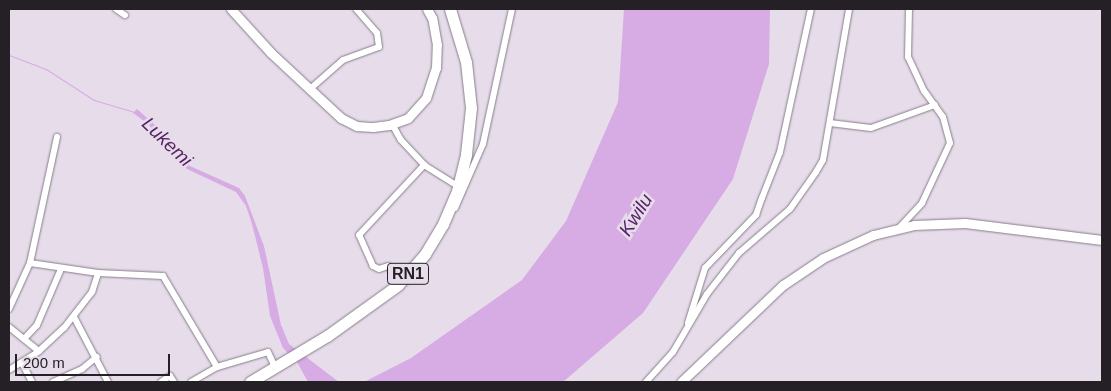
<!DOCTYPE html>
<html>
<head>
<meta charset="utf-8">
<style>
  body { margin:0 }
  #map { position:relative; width:1111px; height:391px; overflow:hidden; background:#e7ddea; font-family:Arial,sans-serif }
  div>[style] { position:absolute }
  .water>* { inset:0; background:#d7abe4 }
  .stream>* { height:1px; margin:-0.5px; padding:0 0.5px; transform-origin:0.5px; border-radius:0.5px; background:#d7abe4 }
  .roads { filter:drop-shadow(0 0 1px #867d89) drop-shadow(0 0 1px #867d89) }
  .street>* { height:6px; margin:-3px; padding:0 3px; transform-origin:3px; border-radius:3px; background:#fff }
  .secondary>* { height:9px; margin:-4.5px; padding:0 4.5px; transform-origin:4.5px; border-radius:4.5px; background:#fff }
  .highway>* { height:11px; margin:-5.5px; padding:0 5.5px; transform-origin:5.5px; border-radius:5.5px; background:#fff }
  span { translate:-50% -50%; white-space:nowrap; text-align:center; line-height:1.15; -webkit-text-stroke:5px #e7ddea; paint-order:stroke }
  .shield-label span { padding:1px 4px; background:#e7ddea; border:1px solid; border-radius:4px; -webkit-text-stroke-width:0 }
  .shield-label { font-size:16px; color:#242025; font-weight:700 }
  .water-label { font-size:19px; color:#572366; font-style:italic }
  .frame { position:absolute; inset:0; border:10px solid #242025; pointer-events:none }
  .scale { position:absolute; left:15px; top:354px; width:155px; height:22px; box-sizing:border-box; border:2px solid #242025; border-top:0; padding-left:6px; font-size:15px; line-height:18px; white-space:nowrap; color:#242025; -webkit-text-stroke:4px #e7ddea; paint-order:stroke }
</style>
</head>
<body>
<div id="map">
  <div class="water">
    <i style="clip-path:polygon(624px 9px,770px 9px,769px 64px,733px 179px,643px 313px,563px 382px,364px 382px,411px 358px,522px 280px,566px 221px,618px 102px)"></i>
    <i style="clip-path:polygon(137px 109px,163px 132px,190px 166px,239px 188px,245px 196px,264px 246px,281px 325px,289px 344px,339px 382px,308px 382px,297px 362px,283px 348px,270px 316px,263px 268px,252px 224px,246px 206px,236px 192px,187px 169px,148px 124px,133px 113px)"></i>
  </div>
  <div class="stream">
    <i style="left:9px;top:55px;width:40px;rotate:21deg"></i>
    <i style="left:46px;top:69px;width:57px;rotate:32.9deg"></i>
    <i style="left:94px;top:100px;width:42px;rotate:16.7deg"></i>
  </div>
  <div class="roads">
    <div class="street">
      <i style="left:116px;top:9px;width:11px;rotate:34deg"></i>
      <i style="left:310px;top:89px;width:44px;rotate:-41.3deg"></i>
      <i style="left:343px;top:60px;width:38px;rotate:-20deg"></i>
      <i style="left:379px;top:47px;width:14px;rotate:-98deg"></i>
      <i style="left:377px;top:33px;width:32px;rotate:-131deg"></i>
      <i style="left:830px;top:123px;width:41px;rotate:7deg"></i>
      <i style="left:871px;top:128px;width:68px;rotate:-19.8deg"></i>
      <i style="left:392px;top:124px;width:18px;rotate:61deg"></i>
      <i style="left:401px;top:140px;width:34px;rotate:47deg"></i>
      <i style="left:424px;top:165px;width:40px;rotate:32deg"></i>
      <i style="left:455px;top:208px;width:70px;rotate:-66.4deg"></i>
      <i style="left:483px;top:144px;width:138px;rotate:-77.9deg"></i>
      <i style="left:899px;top:228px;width:34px;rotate:-47deg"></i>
      <i style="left:922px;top:203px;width:66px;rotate:-65deg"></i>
      <i style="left:950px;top:143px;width:27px;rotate:-105deg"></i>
      <i style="left:943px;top:117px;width:32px;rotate:-126deg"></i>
      <i style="left:924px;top:91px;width:38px;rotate:-115deg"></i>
      <i style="left:908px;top:57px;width:48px;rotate:-88.8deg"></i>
      <i style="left:30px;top:263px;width:69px;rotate:8.4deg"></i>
      <i style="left:98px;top:273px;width:65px;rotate:2.6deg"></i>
      <i style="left:163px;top:276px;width:106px;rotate:59.3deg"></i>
      <i style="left:402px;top:282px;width:21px;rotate:-131deg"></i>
      <i style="left:388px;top:266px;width:9px;rotate:162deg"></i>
      <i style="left:379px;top:269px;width:7px;rotate:-153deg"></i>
      <i style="left:373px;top:266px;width:34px;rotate:-114deg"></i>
      <i style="left:359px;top:235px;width:96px;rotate:-47.1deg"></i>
      <i style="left:9px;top:309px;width:51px;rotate:-65.5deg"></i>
      <i style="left:30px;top:263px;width:129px;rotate:-77.9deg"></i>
      <i style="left:74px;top:317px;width:73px;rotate:62.4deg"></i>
      <i style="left:688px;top:323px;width:58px;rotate:-72.8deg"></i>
      <i style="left:705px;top:268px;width:74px;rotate:-46.1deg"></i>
      <i style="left:756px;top:215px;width:18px;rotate:-71deg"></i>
      <i style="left:762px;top:198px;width:49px;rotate:-68.6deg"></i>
      <i style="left:780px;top:152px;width:146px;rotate:-77.8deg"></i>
      <i style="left:9px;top:327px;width:38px;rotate:39deg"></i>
      <i style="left:24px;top:339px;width:19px;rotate:-47deg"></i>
      <i style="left:37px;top:325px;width:61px;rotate:-66.8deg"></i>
      <i style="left:22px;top:363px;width:21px;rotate:62deg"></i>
      <i style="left:9px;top:370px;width:36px;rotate:-32deg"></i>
      <i style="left:39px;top:351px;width:34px;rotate:-43deg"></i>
      <i style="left:64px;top:328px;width:46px;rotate:-52.1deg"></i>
      <i style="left:92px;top:292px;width:20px;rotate:-72deg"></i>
      <i style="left:53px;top:382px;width:32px;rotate:-24deg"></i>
      <i style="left:82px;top:369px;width:19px;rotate:-39deg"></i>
      <i style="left:161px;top:382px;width:11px;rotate:-34deg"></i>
      <i style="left:170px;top:376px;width:7px;rotate:56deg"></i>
      <i style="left:191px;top:382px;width:30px;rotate:-30deg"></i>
      <i style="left:217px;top:367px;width:53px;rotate:-16.4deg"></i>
      <i style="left:268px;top:352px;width:17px;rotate:65deg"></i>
      <i style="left:646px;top:382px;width:40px;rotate:-48deg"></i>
      <i style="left:673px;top:352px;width:67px;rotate:-59.6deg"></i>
      <i style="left:707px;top:294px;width:52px;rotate:-52deg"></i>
      <i style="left:739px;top:253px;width:67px;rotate:-40.8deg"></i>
      <i style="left:790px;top:209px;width:45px;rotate:-54.9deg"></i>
      <i style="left:816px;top:172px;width:14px;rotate:-60deg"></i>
      <i style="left:823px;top:160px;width:153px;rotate:-80.2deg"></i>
    </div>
    <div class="secondary">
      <i style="left:231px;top:9px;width:59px;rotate:47.7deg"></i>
      <i style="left:271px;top:53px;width:96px;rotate:42.9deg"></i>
      <i style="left:341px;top:118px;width:18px;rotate:27deg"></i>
      <i style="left:357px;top:126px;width:16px;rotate:4deg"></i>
      <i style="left:373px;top:127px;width:16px;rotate:-7deg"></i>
      <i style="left:389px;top:125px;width:20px;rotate:-20deg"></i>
      <i style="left:408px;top:118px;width:27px;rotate:-48deg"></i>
      <i style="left:426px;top:98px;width:32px;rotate:-72deg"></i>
      <i style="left:436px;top:68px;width:23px;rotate:-88deg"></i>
      <i style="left:437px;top:45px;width:27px;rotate:-100deg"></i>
      <i style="left:432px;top:18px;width:10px;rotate:-119deg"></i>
      <i style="left:681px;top:382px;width:141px;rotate:-43.6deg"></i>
      <i style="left:783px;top:285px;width:48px;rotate:-34deg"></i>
      <i style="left:823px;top:258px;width:55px;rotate:-24.7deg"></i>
      <i style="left:873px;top:235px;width:42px;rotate:-13.7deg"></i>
      <i style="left:914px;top:225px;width:51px;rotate:-2.2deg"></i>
      <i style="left:965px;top:223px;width:138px;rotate:7.1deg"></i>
    </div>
    <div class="highway">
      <i style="left:250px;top:382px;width:90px;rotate:-30.9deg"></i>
      <i style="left:327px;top:336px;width:87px;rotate:-35.7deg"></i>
      <i style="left:398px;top:285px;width:41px;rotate:-48.9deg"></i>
      <i style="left:425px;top:254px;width:35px;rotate:-59deg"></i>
      <i style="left:443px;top:224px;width:36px;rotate:-67deg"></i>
      <i style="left:457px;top:191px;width:38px;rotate:-76deg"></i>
      <i style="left:466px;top:154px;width:46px;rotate:-83.8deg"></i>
      <i style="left:471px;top:108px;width:46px;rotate:-96.2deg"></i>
      <i style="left:466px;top:62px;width:55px;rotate:-106.8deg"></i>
    </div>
  </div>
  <div class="shield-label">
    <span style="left:408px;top:274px">RN1</span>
  </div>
  <div class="water-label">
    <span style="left:167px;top:142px;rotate:44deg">Lukemi</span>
    <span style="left:636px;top:215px;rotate:-58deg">Kwilu</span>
  </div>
  <div class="frame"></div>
  <div class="scale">200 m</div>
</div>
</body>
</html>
